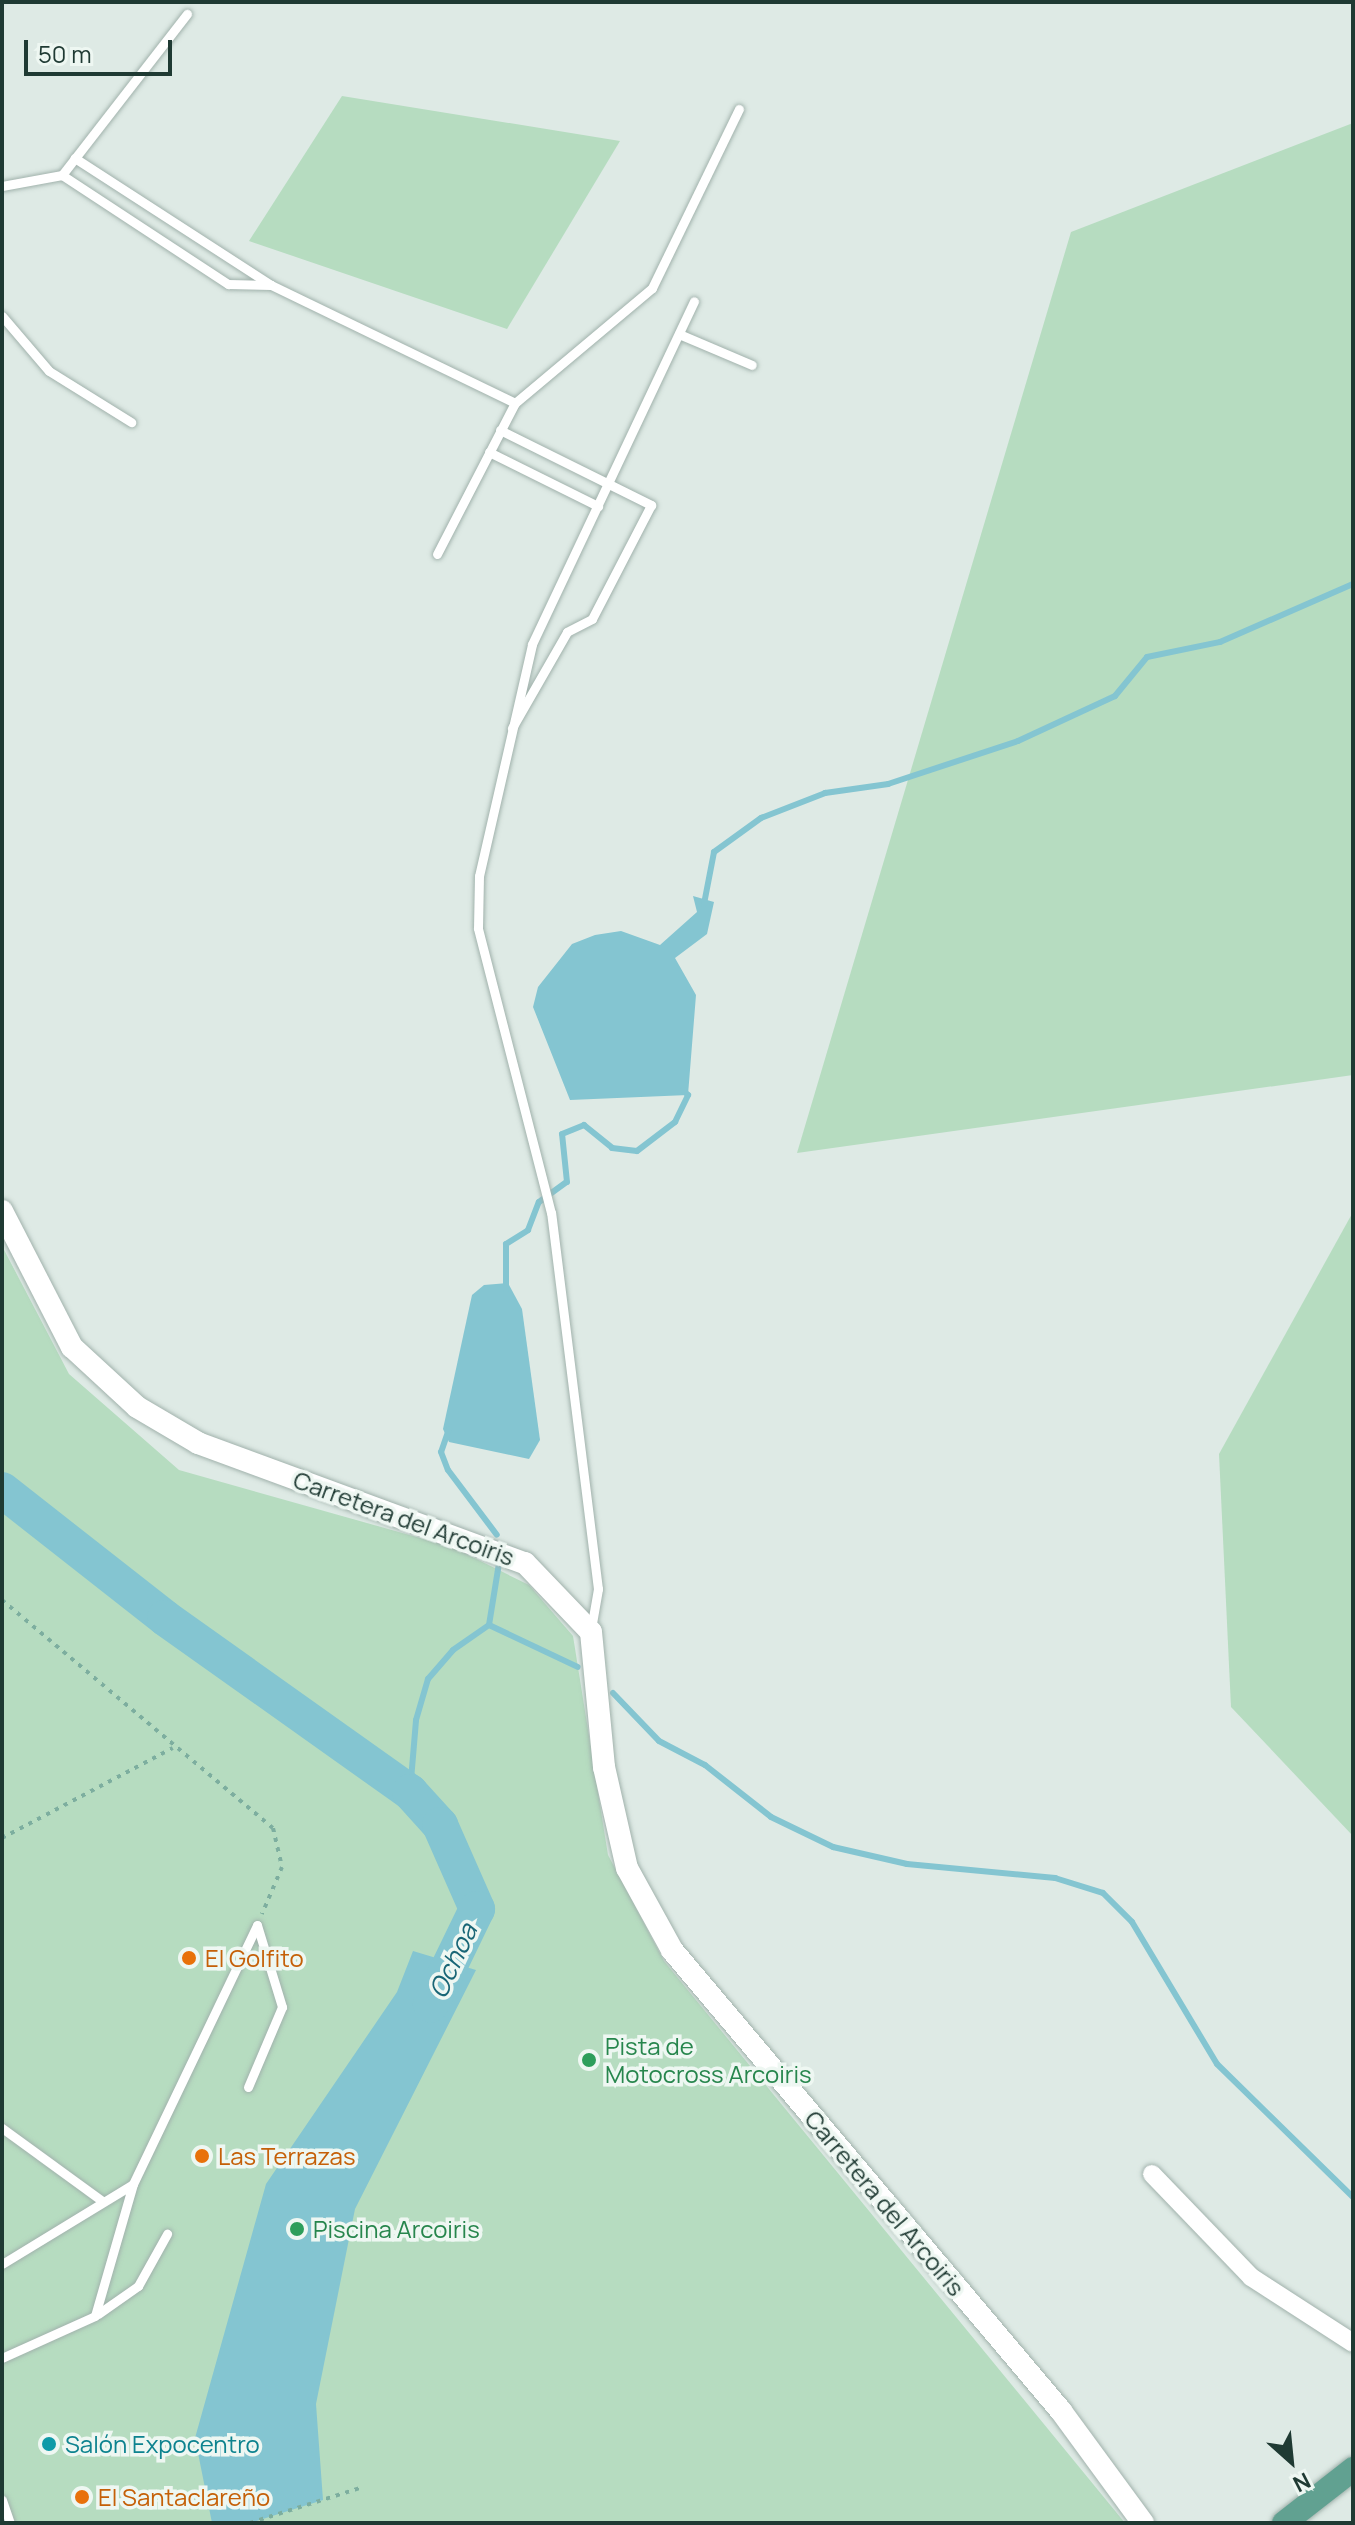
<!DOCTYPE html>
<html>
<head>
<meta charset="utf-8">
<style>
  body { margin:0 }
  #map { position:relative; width:1355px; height:2525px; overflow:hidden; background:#deeae5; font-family:Manrope,sans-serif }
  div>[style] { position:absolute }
  .green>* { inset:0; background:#b6dcc0 }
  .water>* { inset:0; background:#84c5d1 }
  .stream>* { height:6px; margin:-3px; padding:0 3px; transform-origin:3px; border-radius:3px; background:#84c5d1 }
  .river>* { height:36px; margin:-18px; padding:0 18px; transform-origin:18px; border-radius:18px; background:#84c5d1 }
  .path>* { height:4px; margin-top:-2px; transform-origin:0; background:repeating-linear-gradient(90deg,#7dae9f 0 4px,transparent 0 10px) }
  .roads { filter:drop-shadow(0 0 2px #a1b2ac) drop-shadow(0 0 2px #a1b2ac) }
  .service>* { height:9px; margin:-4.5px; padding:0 4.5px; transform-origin:4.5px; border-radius:4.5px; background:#fff }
  .minor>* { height:18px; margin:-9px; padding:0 9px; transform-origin:9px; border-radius:9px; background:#fff }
  .tertiary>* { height:22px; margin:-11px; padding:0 11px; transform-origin:11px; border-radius:11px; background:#fff }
  .primary>* { height:24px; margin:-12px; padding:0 12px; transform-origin:12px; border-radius:12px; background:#61a191 }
  .dots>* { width:22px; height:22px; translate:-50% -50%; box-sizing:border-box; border:4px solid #eef7f2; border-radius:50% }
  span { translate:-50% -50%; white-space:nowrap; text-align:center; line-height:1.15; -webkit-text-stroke:7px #eef7f2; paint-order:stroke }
  .street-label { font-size:24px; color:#1f3a33 }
  .food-label { font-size:24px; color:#c56008 }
  .left { translate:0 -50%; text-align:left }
  .leisure-label { font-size:24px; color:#27864d }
  .culture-label { font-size:24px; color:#0d838f }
  .water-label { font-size:26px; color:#196676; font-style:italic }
  .frame { position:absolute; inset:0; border:4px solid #1f3a33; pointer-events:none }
  .north { position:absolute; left:1251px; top:2421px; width:80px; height:80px; -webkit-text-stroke:6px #eef7f2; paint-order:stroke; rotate:153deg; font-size:22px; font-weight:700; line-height:32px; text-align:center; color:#1f3a33 }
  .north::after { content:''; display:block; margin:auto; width:28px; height:36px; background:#1f3a33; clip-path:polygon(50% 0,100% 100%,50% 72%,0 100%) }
  .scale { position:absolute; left:24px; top:40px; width:148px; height:36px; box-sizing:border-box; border:4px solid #1f3a33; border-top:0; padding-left:10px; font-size:24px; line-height:28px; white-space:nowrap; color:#1f3a33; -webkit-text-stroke:6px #eef7f2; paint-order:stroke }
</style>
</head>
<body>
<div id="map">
  <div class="green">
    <i style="clip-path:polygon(342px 96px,620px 141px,507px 329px,249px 241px)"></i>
    <i style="clip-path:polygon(1353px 123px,1353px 1075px,797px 1153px,1071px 232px)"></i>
    <i style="clip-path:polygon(1353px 1212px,1353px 1836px,1231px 1707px,1219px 1454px)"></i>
    <i style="clip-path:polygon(2px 1246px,69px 1374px,179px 1470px,452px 1547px,529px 1585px,573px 1636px,608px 1855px,664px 1961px,1125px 2523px,2px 2523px)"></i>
  </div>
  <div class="water">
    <i style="clip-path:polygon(693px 896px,714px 902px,707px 934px,675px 958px,696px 995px,688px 1095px,570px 1100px,533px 1007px,538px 987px,572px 944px,595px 935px,621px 931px,660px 945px,697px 912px)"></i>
    <i style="clip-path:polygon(508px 1283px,522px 1309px,540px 1440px,529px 1459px,449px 1442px,443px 1429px,472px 1295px,484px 1285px)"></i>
    <i style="clip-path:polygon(413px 1951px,476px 1970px,355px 2209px,316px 2404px,323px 2500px,250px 2523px,212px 2523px,195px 2438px,266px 2184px,397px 1992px)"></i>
  </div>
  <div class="stream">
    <i style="left:704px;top:904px;width:53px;rotate:-79.1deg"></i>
    <i style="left:714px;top:852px;width:58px;rotate:-35.9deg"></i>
    <i style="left:761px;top:818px;width:69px;rotate:-21.3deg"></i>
    <i style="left:825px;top:793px;width:64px;rotate:-8.1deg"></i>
    <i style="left:888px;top:784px;width:137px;rotate:-18.3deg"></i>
    <i style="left:1018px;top:741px;width:107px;rotate:-24.9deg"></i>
    <i style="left:1115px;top:696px;width:50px;rotate:-50.6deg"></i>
    <i style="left:1147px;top:657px;width:75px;rotate:-11.6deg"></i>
    <i style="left:1220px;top:642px;width:145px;rotate:-23.6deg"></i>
    <i style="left:506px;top:1289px;width:45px;rotate:-90deg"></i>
    <i style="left:506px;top:1244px;width:26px;rotate:-32deg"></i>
    <i style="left:528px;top:1230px;width:30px;rotate:-69deg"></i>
    <i style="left:539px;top:1202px;width:34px;rotate:-36deg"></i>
    <i style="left:567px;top:1182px;width:48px;rotate:-95.9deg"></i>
    <i style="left:562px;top:1134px;width:24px;rotate:-22deg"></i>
    <i style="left:584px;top:1125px;width:36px;rotate:39deg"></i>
    <i style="left:612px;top:1148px;width:25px;rotate:7deg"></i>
    <i style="left:637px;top:1151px;width:48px;rotate:-37.3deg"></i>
    <i style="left:675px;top:1122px;width:30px;rotate:-64deg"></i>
    <i style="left:688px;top:1095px;width:7px;rotate:-135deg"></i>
    <i style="left:449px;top:1429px;width:24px;rotate:109deg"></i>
    <i style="left:441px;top:1452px;width:19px;rotate:69deg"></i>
    <i style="left:448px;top:1470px;width:81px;rotate:53deg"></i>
    <i style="left:489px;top:1625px;width:63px;rotate:-80.8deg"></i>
    <i style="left:613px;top:1693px;width:66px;rotate:46.2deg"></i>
    <i style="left:659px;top:1741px;width:52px;rotate:27.6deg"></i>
    <i style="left:705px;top:1765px;width:84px;rotate:38.2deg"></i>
    <i style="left:771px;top:1817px;width:69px;rotate:25.8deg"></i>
    <i style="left:833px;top:1847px;width:76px;rotate:12.9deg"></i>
    <i style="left:907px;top:1864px;width:149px;rotate:5.4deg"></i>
    <i style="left:1055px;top:1878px;width:50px;rotate:17.4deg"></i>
    <i style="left:1103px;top:1893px;width:41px;rotate:45deg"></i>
    <i style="left:1132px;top:1922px;width:165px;rotate:59.1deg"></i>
    <i style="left:1217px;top:2064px;width:190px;rotate:44.4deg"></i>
    <i style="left:410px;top:1792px;width:72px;rotate:-85.2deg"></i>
    <i style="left:416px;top:1720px;width:43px;rotate:-73.7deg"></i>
    <i style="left:428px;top:1679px;width:38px;rotate:-49deg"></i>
    <i style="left:453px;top:1650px;width:44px;rotate:-34.8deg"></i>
    <i style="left:489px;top:1625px;width:98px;rotate:25.3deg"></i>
  </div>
  <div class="river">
    <i style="left:2px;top:1490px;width:207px;rotate:38.1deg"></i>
    <i style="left:165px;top:1618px;width:301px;rotate:35.4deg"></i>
    <i style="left:410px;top:1792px;width:45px;rotate:47.7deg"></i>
    <i style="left:440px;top:1825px;width:92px;rotate:66.2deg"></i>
    <i style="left:477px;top:1909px;width:106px;rotate:115.8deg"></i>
  </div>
  <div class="path">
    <i style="left:2px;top:1600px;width:354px;rotate:40.1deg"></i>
    <i style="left:273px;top:1828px;width:40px;rotate:77deg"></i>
    <i style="left:282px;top:1867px;width:51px;rotate:113.1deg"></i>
    <i style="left:2px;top:1838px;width:193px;rotate:-27.8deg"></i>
    <i style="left:250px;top:2523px;width:115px;rotate:-17.7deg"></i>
  </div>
  <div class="roads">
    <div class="service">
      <i style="left:62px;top:175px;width:199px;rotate:33.3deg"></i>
      <i style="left:228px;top:284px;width:43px;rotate:1.3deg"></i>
      <i style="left:271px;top:285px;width:234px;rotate:-147.1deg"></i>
      <i style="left:2px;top:186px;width:61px;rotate:-10.4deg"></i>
      <i style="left:62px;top:175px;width:204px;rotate:-52.2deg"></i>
      <i style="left:271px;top:285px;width:271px;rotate:25.8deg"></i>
      <i style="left:2px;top:316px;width:72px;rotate:49.5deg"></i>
      <i style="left:49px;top:371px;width:97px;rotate:31.9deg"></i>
      <i style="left:679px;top:334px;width:79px;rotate:23deg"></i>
      <i style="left:500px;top:430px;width:169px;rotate:26.4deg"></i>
      <i style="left:651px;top:505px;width:128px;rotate:117.4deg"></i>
      <i style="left:592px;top:619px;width:28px;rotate:153deg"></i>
      <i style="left:567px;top:632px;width:111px;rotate:119.8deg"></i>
      <i style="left:489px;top:452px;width:122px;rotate:26.4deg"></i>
      <i style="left:437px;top:554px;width:170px;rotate:-62.7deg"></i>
      <i style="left:515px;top:403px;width:179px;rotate:-40deg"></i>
      <i style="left:652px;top:288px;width:199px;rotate:-64.1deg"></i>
      <i style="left:591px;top:1629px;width:41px;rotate:-80.1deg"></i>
      <i style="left:598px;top:1589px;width:379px;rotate:-97.1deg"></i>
      <i style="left:551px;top:1213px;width:294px;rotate:-104.4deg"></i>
      <i style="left:478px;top:928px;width:52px;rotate:-88.9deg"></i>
      <i style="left:479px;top:876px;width:238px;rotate:-77.1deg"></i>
      <i style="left:532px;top:644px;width:379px;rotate:-64.7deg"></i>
      <i style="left:2px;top:2128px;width:124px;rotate:36.1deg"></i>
      <i style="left:133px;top:2184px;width:287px;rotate:-64.4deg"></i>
      <i style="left:257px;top:1925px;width:86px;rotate:73deg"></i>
      <i style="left:282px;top:2007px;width:87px;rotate:113deg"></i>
      <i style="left:2px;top:2264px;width:153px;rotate:-31.4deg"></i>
      <i style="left:133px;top:2184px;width:137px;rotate:106.1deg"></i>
      <i style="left:95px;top:2316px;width:102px;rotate:155.7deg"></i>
      <i style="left:98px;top:2314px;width:49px;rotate:-35deg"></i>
      <i style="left:138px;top:2286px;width:60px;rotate:-60.9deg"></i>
      <i style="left:2px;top:2500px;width:24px;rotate:71deg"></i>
    </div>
    <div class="minor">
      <i style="left:1152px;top:2174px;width:143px;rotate:46.1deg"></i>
      <i style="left:1251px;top:2277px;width:121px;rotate:32.9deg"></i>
    </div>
    <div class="tertiary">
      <i style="left:2px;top:1211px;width:153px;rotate:62.8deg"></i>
      <i style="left:72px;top:1347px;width:88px;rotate:42.7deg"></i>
      <i style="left:137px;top:1407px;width:71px;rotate:30.5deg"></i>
      <i style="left:198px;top:1443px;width:348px;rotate:20.2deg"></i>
      <i style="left:525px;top:1563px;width:95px;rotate:46.3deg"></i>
      <i style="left:591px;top:1632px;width:136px;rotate:84.5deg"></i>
      <i style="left:604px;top:1767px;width:104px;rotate:77.2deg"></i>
      <i style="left:627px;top:1868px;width:94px;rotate:61.2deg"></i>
      <i style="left:672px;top:1950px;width:603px;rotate:49.84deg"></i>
      <i style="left:1061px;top:2411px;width:139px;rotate:53.8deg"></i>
    </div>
    <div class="primary">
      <i style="left:1284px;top:2523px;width:88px;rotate:-38deg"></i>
    </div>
  </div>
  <div class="dots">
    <i style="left:189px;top:1958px;background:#e8710a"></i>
    <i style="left:589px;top:2060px;background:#2e9e5b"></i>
    <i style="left:202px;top:2156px;background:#e8710a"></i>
    <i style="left:297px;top:2229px;background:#2e9e5b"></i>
    <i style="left:49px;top:2444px;background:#0f9aa8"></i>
    <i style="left:82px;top:2497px;background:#e8710a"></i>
  </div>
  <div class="street-label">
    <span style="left:404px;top:1518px;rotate:20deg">Carretera del Arcoiris</span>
    <span style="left:885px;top:2203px;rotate:50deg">Carretera del Arcoiris</span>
  </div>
  <div class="food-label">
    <span class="left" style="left:205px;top:1958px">El Golfito</span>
    <span class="left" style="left:218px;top:2156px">Las Terrazas</span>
    <span class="left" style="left:98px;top:2497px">El Santaclareño</span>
  </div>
  <div class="leisure-label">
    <span class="left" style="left:605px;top:2060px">Pista de<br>Motocross Arcoiris</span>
    <span class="left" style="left:313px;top:2229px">Piscina Arcoiris</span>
  </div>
  <div class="culture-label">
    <span class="left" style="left:65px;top:2444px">Salón Expocentro</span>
  </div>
  <div class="water-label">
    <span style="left:453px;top:1961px;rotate:-65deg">Ochoa</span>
  </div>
  <div class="frame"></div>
  <div class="north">N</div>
  <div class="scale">50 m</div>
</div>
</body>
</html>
